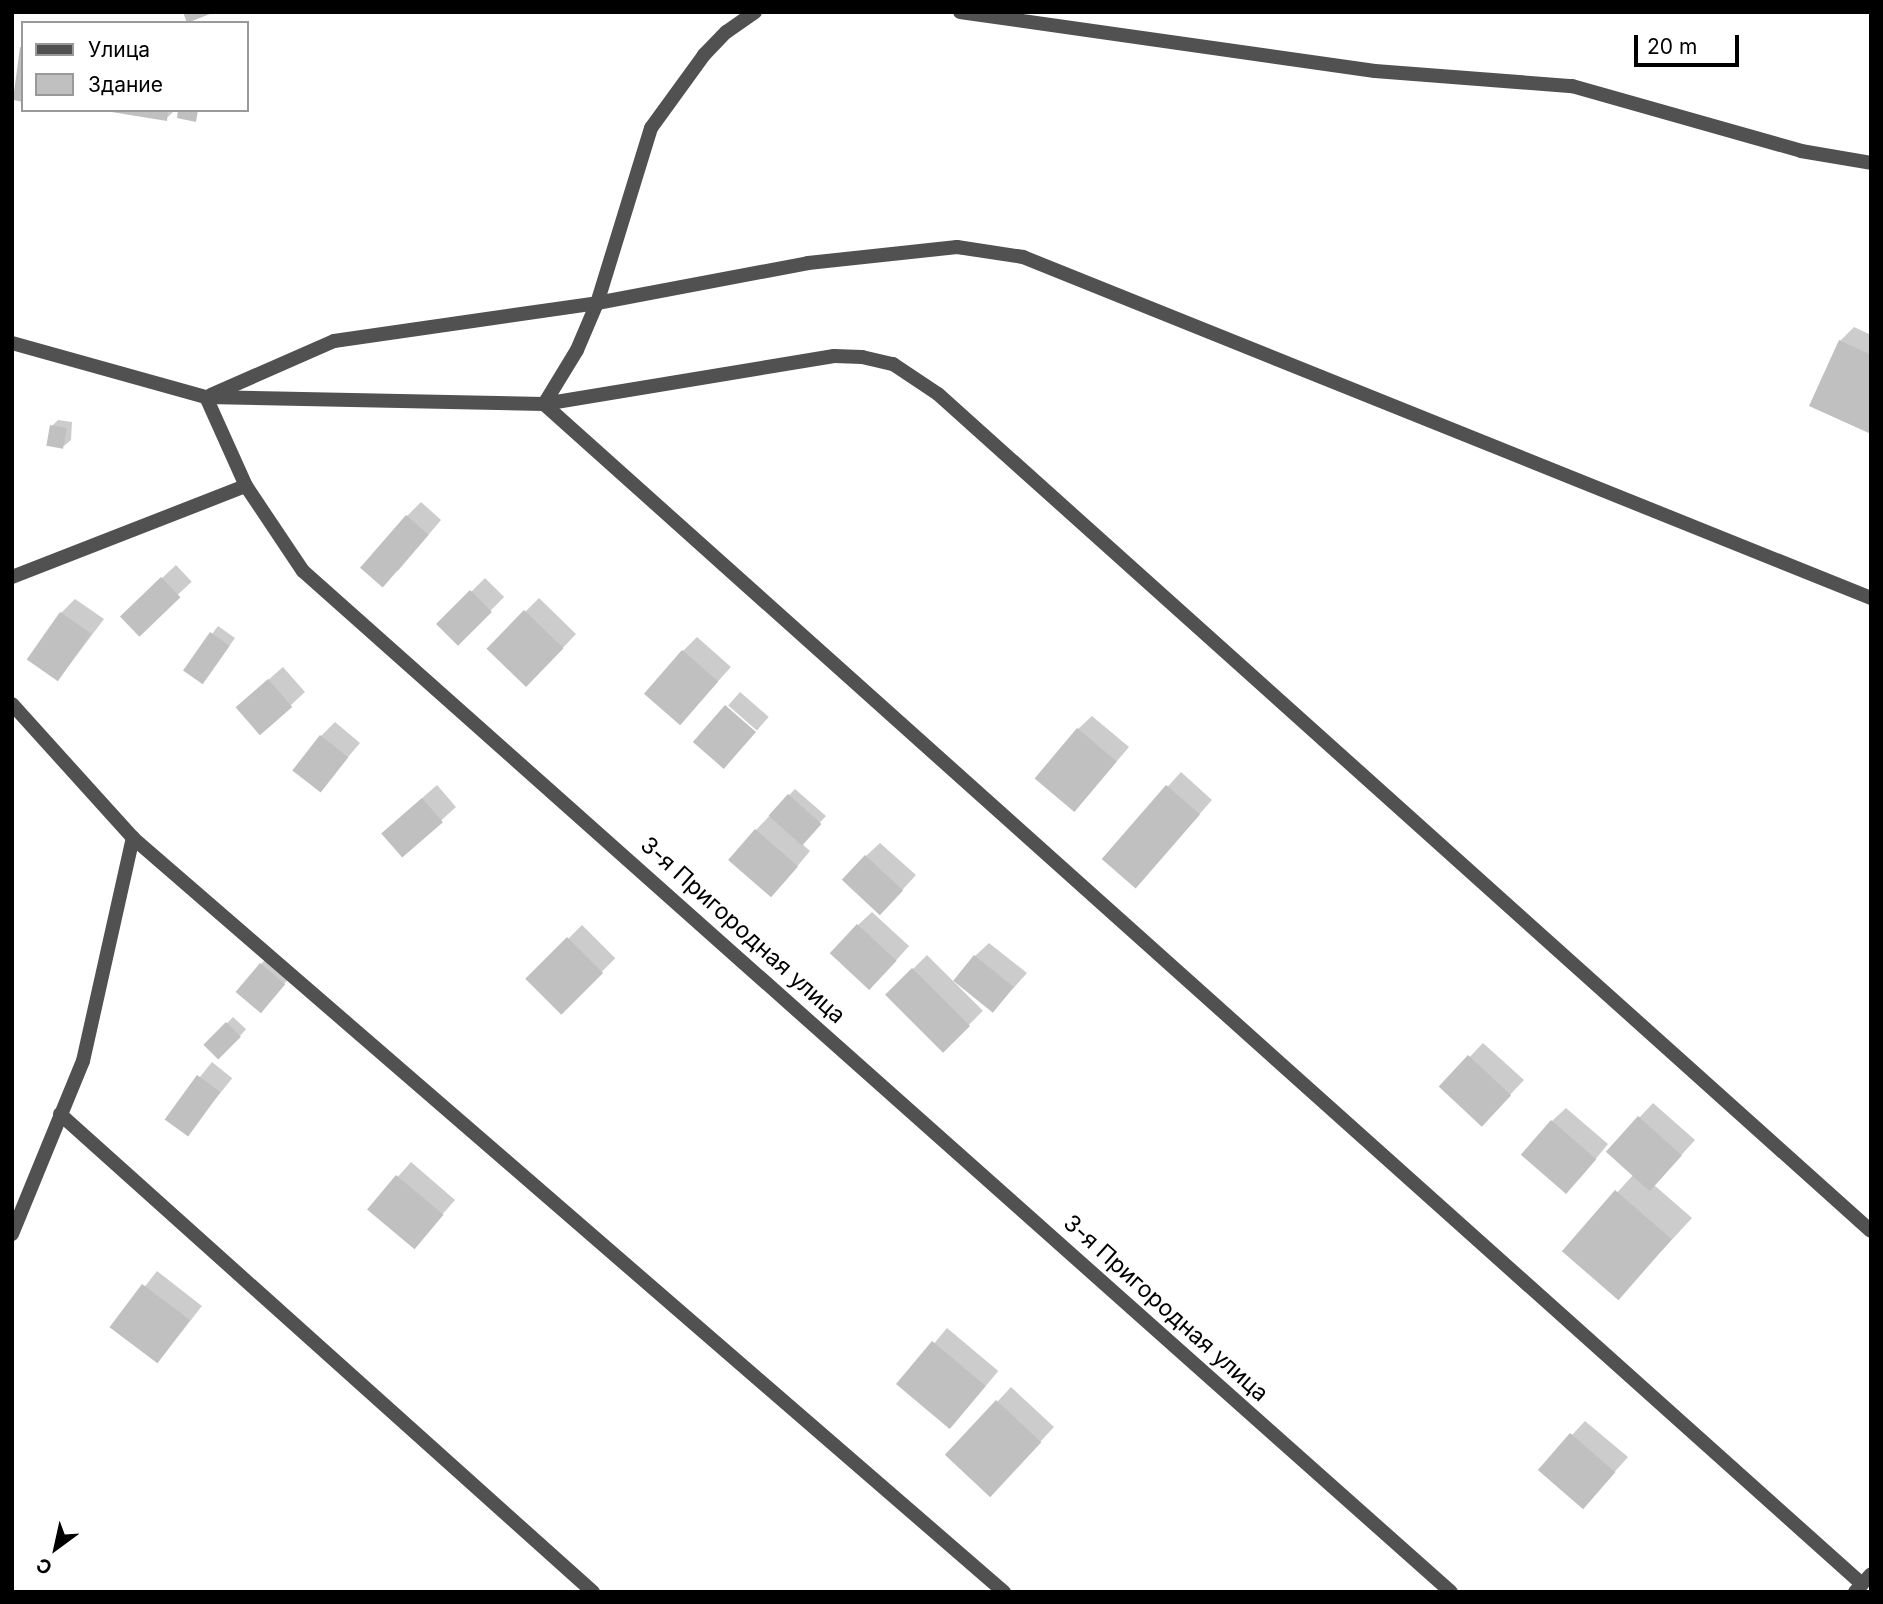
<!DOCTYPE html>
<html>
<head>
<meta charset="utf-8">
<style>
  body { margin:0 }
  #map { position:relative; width:1883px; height:1604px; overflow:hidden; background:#fff; font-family:Inter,sans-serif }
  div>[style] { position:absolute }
  .shadow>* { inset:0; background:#0003; transform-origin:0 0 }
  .building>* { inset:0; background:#c0c0c0; transform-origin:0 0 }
  .street>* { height:14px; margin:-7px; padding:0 7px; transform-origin:7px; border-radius:7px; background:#515151 }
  span { translate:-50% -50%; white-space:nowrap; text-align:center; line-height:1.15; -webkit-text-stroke:5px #fff; paint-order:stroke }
  .street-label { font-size:23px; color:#000 }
  .frame { position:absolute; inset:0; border:14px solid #000; pointer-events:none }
  .legend { position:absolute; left:21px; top:21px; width:228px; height:91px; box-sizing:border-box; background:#fff; border:2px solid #999; margin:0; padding:9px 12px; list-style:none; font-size:21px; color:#000 }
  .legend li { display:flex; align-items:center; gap:14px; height:35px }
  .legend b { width:35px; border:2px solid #999 }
  .north { position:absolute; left:21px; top:1513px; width:70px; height:70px; -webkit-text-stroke:5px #fff; paint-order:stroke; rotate:213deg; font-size:19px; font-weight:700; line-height:28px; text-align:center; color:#000 }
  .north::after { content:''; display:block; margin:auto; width:24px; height:32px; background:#000; clip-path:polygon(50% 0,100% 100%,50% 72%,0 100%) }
  .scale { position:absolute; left:1634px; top:35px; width:105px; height:32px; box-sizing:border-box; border:4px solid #000; border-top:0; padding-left:9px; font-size:21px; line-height:24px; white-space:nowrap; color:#000; -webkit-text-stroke:5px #fff; paint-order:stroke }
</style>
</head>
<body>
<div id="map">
  <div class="shadow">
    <i style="clip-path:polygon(100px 110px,175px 110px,166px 119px)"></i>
    <i style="clip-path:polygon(1854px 327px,1871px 335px,1871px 432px,1840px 341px)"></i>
    <i style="clip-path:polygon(58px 420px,72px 422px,71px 440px,64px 446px,52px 426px)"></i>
    <i style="clip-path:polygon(421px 502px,441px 520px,397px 572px,407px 516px)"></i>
    <i style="left:176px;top:565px;width:23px;height:75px;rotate:47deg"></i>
    <i style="left:485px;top:578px;width:27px;height:66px;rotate:45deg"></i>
    <i style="clip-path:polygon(539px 598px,576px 634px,541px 671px,525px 612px)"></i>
    <i style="clip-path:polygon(75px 599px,104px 619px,58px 680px,61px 613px)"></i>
    <i style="clip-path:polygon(218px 626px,235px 638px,208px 676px,185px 670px)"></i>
    <i style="clip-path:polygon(697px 637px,731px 667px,680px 723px,683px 651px)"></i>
    <i style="clip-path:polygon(283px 667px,305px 692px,261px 733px,252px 694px)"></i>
    <i style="left:740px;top:692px;width:38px;height:18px;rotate:41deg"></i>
    <i style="clip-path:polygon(1092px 716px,1129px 747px,1088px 795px,1078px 729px)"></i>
    <i style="clip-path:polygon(335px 722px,360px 743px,320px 790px,321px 736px)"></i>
    <i style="clip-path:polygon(1181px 772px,1212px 800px,1148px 872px,1103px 858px)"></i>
    <i style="clip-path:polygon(437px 785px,456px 807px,403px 855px,397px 820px)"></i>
    <i style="clip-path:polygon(795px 789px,826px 816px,801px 843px,810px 851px,785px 881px,756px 830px)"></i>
    <i style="clip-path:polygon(880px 843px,916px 875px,894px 899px,866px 856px)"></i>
    <i style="clip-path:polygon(872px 912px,909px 946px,884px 974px,858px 925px)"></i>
    <i style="left:582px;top:925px;width:47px;height:76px;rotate:45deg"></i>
    <i style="clip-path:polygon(989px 943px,1027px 973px,994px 1010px,975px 956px)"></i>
    <i style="left:927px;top:955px;width:79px;height:57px;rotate:45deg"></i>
    <i style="clip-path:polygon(267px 958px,290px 977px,266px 1005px,261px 964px)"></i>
    <i style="left:233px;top:1017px;width:18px;height:38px;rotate:43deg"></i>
    <i style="clip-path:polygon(1483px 1043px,1524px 1080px,1495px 1111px,1441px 1087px)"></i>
    <i style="left:212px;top:1062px;width:26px;height:72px;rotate:39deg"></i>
    <i style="clip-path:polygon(1653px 1103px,1695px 1140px,1654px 1185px,1692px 1218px,1618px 1298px,1564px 1251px,1634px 1174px,1608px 1151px)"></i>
    <i style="clip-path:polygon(1566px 1108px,1608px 1144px,1580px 1178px,1552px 1121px)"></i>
    <i style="clip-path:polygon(411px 1162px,455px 1200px,426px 1233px,369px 1209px)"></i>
    <i style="left:157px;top:1271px;width:57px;height:72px;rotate:38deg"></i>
    <i style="left:947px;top:1328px;width:67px;height:74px;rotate:40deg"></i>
    <i style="clip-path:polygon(1011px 1387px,1054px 1427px,1004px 1481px,948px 1455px)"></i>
    <i style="clip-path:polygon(1585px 1421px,1628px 1457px,1584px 1506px,1572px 1435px)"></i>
  </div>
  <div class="building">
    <i style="clip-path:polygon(183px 12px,215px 12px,187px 23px)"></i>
    <i style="clip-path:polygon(20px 47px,23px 48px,23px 102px,13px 100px)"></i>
    <i style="clip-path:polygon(99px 110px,168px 110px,167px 121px)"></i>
    <i style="clip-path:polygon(178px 110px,198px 110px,196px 122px,177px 118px)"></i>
    <i style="clip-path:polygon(1839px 340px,1871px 355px,1871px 434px,1809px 406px)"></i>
    <i style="left:50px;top:425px;width:17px;height:21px;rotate:10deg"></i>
    <i style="left:406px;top:515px;width:30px;height:70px;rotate:41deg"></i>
    <i style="left:161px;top:577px;width:28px;height:57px;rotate:46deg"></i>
    <i style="left:470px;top:590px;width:31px;height:48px;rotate:45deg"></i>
    <i style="left:524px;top:610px;width:55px;height:54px;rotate:44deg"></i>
    <i style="left:60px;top:612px;width:38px;height:58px;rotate:35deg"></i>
    <i style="left:210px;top:632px;width:24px;height:47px;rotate:35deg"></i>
    <i style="left:682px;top:650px;width:48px;height:58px;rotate:41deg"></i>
    <i style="left:268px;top:679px;width:37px;height:43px;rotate:49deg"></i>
    <i style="left:725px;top:705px;width:41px;height:49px;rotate:41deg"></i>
    <i style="left:1077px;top:728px;width:52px;height:66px;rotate:40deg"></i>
    <i style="left:320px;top:735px;width:36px;height:45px;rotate:38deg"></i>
    <i style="left:1166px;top:785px;width:45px;height:98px;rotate:41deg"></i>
    <i style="left:788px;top:794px;width:45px;height:29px;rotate:42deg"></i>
    <i style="left:422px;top:798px;width:32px;height:54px;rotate:49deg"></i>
    <i style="left:755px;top:829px;width:57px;height:41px;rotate:41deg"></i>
    <i style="left:865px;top:855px;width:52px;height:34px;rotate:43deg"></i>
    <i style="left:857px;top:924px;width:54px;height:40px;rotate:43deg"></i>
    <i style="left:567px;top:937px;width:51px;height:59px;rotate:45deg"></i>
    <i style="left:974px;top:955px;width:51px;height:33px;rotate:39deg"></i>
    <i style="left:260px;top:963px;width:33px;height:38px;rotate:40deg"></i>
    <i style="left:912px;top:968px;width:82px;height:38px;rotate:45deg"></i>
    <i style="left:226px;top:1022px;width:21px;height:32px;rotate:45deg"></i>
    <i style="left:1468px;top:1055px;width:59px;height:43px;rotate:43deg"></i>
    <i style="left:197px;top:1075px;width:29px;height:55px;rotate:36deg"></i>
    <i style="left:1638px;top:1116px;width:59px;height:48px;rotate:42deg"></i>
    <i style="left:1551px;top:1120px;width:60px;height:46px;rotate:41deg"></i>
    <i style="left:396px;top:1175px;width:62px;height:45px;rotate:40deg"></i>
    <i style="left:1615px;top:1190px;width:75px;height:81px;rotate:41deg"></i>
    <i style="left:142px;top:1284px;width:60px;height:54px;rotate:37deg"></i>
    <i style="left:932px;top:1341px;width:70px;height:56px;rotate:40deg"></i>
    <i style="left:996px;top:1400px;width:62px;height:75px;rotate:43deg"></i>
    <i style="left:1570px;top:1433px;width:60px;height:49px;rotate:41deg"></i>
  </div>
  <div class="street">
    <i style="left:755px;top:12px;width:35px;rotate:145deg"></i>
    <i style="left:726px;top:32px;width:32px;rotate:134deg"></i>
    <i style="left:704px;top:55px;width:90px;rotate:126deg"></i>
    <i style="left:651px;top:128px;width:183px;rotate:107.1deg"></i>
    <i style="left:597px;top:303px;width:51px;rotate:113.1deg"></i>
    <i style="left:577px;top:350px;width:63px;rotate:121.4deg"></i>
    <i style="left:544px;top:404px;width:1769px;rotate:41.84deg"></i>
    <i style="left:960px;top:12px;width:419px;rotate:8.1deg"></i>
    <i style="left:1375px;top:71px;width:198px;rotate:4.4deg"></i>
    <i style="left:1572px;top:86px;width:238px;rotate:15.8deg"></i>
    <i style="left:1801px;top:151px;width:71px;rotate:9.7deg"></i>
    <i style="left:12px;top:343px;width:201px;rotate:15.6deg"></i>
    <i style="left:206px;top:397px;width:98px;rotate:65.8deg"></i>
    <i style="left:246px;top:486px;width:102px;rotate:56.2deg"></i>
    <i style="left:303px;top:571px;width:1536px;rotate:41.65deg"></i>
    <i style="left:211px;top:395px;width:134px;rotate:-23.7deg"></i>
    <i style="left:334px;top:341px;width:266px;rotate:-8.2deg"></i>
    <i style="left:597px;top:303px;width:215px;rotate:-10.7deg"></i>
    <i style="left:808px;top:263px;width:150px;rotate:-6.1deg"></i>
    <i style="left:957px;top:247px;width:67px;rotate:8.6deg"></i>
    <i style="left:1023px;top:257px;width:914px;rotate:21.91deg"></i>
    <i style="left:206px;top:397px;width:338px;rotate:1.2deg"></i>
    <i style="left:544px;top:404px;width:294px;rotate:-9.4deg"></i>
    <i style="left:834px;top:356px;width:28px;rotate:2deg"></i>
    <i style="left:862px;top:357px;width:32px;rotate:13deg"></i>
    <i style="left:893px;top:364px;width:54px;rotate:33.7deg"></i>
    <i style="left:938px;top:394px;width:1253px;rotate:41.9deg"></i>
    <i style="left:12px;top:577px;width:251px;rotate:-21.3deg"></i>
    <i style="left:12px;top:704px;width:181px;rotate:47.9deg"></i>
    <i style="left:60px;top:1114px;width:716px;rotate:41.89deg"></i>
    <i style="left:12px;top:1234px;width:187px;rotate:-67.7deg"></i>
    <i style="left:83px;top:1061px;width:229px;rotate:-77.4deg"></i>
    <i style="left:133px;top:838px;width:1152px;rotate:40.88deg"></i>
    <i style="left:1855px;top:1592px;width:24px;rotate:-48deg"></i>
  </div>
  <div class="street-label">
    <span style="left:743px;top:930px;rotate:42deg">3-я Пригородная улица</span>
    <span style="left:1166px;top:1308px;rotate:42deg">3-я Пригородная улица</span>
  </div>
  <div class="frame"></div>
  <ul class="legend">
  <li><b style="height:9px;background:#515151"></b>Улица</li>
  <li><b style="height:19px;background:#c0c0c0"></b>Здание</li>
  </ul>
  <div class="north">С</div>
  <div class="scale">20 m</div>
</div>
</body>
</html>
